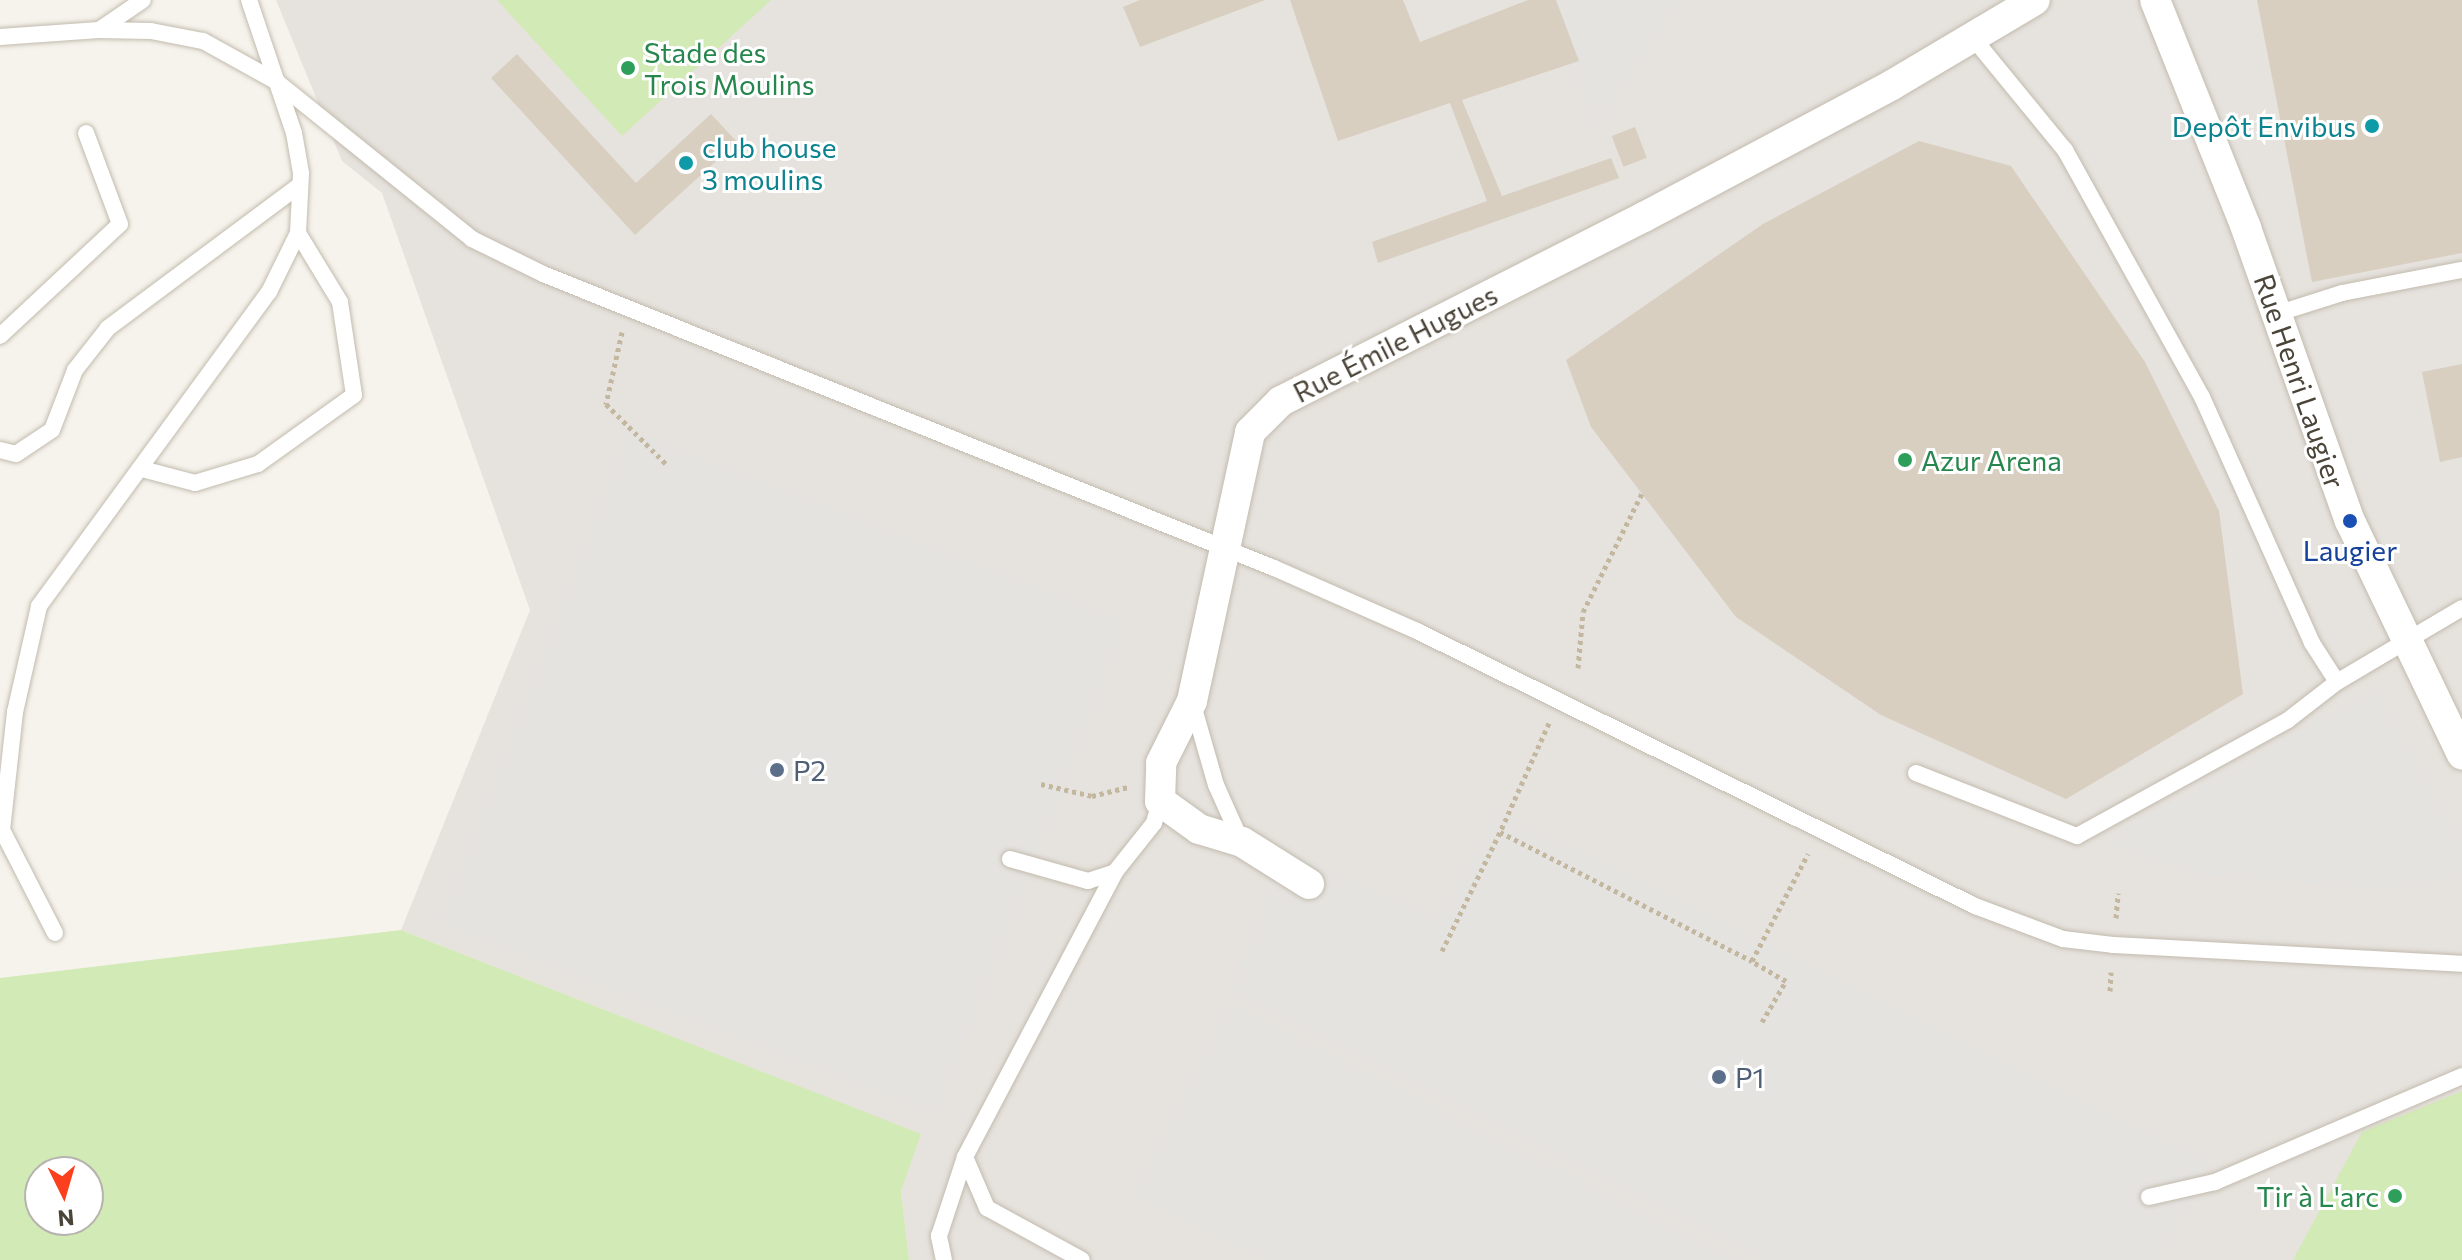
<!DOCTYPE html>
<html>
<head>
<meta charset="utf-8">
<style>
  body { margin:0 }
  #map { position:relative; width:2462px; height:1260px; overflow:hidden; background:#f6f3ec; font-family:Commissioner,sans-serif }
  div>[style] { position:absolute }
  .industrial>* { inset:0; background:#e6e2dd }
  .green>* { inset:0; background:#d2eab5 }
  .parking>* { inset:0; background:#e5e3e0; transform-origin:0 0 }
  .building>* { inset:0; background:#d8cfc1; transform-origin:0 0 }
  .path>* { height:5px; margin-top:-2.5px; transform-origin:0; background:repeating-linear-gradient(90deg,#c4b79f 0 4px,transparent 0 8px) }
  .roads { filter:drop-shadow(0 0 2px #c2bbae) drop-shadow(0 0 2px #c2bbae) }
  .lane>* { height:16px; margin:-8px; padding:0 8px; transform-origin:8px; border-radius:8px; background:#fff }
  .street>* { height:30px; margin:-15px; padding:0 15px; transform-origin:15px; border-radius:15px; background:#fff }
  .dots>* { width:22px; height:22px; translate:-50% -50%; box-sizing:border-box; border:4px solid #fff; border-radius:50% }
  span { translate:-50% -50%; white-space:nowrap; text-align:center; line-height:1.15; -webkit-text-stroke:6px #fff; paint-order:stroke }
  .leisure-label { font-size:28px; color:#27864d }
  .left { translate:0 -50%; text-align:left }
  .right { translate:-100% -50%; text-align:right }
  .culture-label { font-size:28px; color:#0d838f }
  .street-label { font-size:28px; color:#4b4439 }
  .transit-label { font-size:28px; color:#164399 }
  .service-label { font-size:28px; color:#4e5e75 }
  .north { position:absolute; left:24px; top:1156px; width:80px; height:80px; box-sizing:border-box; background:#fff; border:2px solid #b7b4b0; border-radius:50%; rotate:175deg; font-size:22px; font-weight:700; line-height:32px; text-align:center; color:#4b4439 }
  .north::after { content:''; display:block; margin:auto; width:28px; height:36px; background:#fc3f1d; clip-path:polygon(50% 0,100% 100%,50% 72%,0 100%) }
</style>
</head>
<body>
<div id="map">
  <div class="industrial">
    <i style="clip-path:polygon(276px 0,2462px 0,2462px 1260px,909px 1260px,901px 1191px,920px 1134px,401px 930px,530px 610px,382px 193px,342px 161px)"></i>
  </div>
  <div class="green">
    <i style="clip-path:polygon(497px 0,771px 0,622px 136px)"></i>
    <i style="clip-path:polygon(evenodd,401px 930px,921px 1134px,901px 1191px,909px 1260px,0 1260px,0 978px,401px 930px,40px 1172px,88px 1172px,88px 1220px,40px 1220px,40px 1172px)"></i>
    <i style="clip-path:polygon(2462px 1091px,2462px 1260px,2293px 1260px,2362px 1132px)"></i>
  </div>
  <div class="parking">
    <i style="clip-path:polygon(1545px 0,1681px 0,1595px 133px)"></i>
    <i style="left:628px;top:429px;width:535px;height:530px;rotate:21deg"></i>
    <i style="clip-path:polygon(2377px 688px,2462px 842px,2462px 878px,2381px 889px,2194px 875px,2099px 842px)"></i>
    <i style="clip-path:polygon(1496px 808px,2210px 1162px,2161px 1260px,1763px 1260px,1229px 993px,1284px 849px,1438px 918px)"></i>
    <i style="clip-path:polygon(1227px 1001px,1742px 1260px,1264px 1260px,1133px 1197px)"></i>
  </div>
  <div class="building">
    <i style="clip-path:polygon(1140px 0,1265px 0,1140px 47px,1123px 7px)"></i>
    <i style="clip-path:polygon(1290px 0,1403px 0,1420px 42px,1528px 0,1556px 0,1579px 61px,1462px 100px,1502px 196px,1611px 158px,1619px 178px,1378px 263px,1372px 242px,1487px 201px,1450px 103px,1338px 141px)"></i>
    <i style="clip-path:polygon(2257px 0,2462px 0,2462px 253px,2312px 282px)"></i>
    <i style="clip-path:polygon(517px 54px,636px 183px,711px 114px,737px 142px,635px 235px,491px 78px)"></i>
    <i style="left:1635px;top:127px;width:33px;height:25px;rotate:69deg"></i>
    <i style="clip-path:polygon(1919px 141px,2011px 166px,2145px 362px,2219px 511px,2243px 694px,2066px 799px,1881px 715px,1736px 617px,1591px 427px,1566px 360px,1763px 224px)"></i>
    <i style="clip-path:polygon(2462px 364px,2462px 457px,2440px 462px,2422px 372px)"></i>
  </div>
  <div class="path">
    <i style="left:622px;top:332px;width:74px;rotate:102.5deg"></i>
    <i style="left:606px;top:404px;width:85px;rotate:45deg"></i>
    <i style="left:1578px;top:668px;width:56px;rotate:-84.9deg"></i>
    <i style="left:1583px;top:612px;width:133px;rotate:-63.6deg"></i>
    <i style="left:1549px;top:723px;width:120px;rotate:114.2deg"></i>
    <i style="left:1500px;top:832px;width:283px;rotate:27.1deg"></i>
    <i style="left:1041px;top:784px;width:52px;rotate:13.2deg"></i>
    <i style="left:1092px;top:796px;width:37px;rotate:-14deg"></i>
    <i style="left:2116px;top:918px;width:25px;rotate:-85deg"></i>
    <i style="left:1442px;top:951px;width:132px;rotate:-64deg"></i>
    <i style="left:2110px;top:991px;width:19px;rotate:-87deg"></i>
    <i style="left:1762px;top:1022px;width:48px;rotate:-59.7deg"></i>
    <i style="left:1786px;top:981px;width:39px;rotate:-150deg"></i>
    <i style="left:1752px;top:961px;width:121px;rotate:-62.4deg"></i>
  </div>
  <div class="roads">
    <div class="lane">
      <i style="left:99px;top:30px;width:53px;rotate:-34.3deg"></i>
      <i style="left:0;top:37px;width:99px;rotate:-4deg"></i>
      <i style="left:99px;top:30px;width:52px;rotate:1.1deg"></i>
      <i style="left:151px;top:31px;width:53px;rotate:10.9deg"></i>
      <i style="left:203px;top:41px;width:85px;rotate:29deg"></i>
      <i style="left:277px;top:82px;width:250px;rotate:38.8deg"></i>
      <i style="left:472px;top:239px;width:79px;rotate:26.2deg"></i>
      <i style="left:543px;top:274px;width:788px;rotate:21.91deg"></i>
      <i style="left:1274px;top:568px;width:156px;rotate:23.8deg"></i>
      <i style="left:1417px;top:631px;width:622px;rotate:26.24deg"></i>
      <i style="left:1975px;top:906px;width:94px;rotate:20.6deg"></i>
      <i style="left:2063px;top:939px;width:50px;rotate:6.8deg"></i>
      <i style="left:2113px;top:945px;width:350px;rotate:3.1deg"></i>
      <i style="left:1974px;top:39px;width:144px;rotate:50.7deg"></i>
      <i style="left:2065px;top:150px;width:282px;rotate:61deg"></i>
      <i style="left:2202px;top:397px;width:269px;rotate:65.9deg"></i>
      <i style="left:2312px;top:643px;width:46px;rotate:57.3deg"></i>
      <i style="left:2276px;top:314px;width:69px;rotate:-17.7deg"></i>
      <i style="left:2342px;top:293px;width:122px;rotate:-10.9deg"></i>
      <i style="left:0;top:336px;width:164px;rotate:-43deg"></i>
      <i style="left:120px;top:224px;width:97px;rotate:-110.5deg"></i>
      <i style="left:0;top:450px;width:16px;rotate:14deg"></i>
      <i style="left:16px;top:454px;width:43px;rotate:-33.7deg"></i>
      <i style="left:52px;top:430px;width:64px;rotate:-69deg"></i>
      <i style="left:75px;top:370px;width:53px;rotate:-51.8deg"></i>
      <i style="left:108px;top:328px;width:239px;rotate:-36.7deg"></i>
      <i style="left:142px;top:469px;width:55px;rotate:14.8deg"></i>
      <i style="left:195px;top:483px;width:66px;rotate:-16.8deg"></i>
      <i style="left:258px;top:464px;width:118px;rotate:-35.7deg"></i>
      <i style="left:354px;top:395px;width:94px;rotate:-98.6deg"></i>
      <i style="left:340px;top:302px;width:81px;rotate:-121.3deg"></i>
      <i style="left:1193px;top:705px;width:83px;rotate:74deg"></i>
      <i style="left:1216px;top:785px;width:61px;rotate:65.9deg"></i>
      <i style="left:1916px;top:773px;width:173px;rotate:21.4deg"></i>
      <i style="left:2077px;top:836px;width:241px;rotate:-28.8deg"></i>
      <i style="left:2288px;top:720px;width:62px;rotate:-37.8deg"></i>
      <i style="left:2337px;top:682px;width:145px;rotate:-30.6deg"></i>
      <i style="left:1010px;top:859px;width:81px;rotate:15.8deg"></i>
      <i style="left:1088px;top:881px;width:28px;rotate:-18deg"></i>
      <i style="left:1115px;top:872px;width:63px;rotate:-51.5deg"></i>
      <i style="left:1154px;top:823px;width:23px;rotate:-75deg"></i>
      <i style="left:55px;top:933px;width:116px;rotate:-117.2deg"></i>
      <i style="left:2px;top:830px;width:119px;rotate:-83.7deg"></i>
      <i style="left:15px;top:712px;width:109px;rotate:-77.2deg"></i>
      <i style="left:39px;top:606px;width:389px;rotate:-53.8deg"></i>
      <i style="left:269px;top:292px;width:66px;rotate:-63.8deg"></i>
      <i style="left:298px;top:233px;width:60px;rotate:-87.1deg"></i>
      <i style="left:301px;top:173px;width:41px;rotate:-99.9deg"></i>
      <i style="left:294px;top:133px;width:140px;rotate:-108.7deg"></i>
      <i style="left:965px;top:1157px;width:322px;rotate:-62.2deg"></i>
      <i style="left:2149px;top:1197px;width:68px;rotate:-12.8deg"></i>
      <i style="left:2215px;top:1182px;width:269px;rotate:-23.2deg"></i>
      <i style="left:944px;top:1260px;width:25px;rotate:-102deg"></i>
      <i style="left:939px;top:1236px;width:83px;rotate:-71.8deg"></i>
      <i style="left:965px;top:1157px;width:56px;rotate:66.7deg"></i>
      <i style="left:987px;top:1208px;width:108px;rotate:28.7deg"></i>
    </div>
    <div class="street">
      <i style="left:2155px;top:0;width:245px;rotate:68.2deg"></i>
      <i style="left:2246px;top:228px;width:311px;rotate:70.5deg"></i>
      <i style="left:2350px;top:521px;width:259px;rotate:64.4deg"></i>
      <i style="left:1309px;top:884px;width:79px;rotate:-147.9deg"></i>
      <i style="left:1242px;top:842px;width:45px;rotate:-163.2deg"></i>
      <i style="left:1199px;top:829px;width:48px;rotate:-144.3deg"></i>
      <i style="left:1160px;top:801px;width:38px;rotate:-88deg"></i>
      <i style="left:1161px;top:763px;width:69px;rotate:-63.4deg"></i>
      <i style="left:1192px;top:701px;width:275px;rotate:-77.8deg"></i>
      <i style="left:1250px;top:432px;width:44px;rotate:-45deg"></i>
      <i style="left:1281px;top:401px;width:407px;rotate:-26.9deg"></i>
      <i style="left:1644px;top:217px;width:281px;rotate:-28deg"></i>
      <i style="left:1892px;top:85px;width:166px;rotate:-30.7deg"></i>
    </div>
  </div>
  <div class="dots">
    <i style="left:628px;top:68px;background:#2e9e5b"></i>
    <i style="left:2372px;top:126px;background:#0f9aa8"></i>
    <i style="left:686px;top:163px;background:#0f9aa8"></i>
    <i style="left:1905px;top:460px;background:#2e9e5b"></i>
    <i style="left:2350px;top:521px;background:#1a4fb4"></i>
    <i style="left:777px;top:770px;background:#5c6f8a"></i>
    <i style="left:1719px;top:1077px;background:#5c6f8a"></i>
    <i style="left:2395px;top:1196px;background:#2e9e5b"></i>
  </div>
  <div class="leisure-label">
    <span class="left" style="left:644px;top:68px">Stade des<br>Trois Moulins</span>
    <span class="left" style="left:1921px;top:460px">Azur Arena</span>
    <span class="right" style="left:2379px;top:1196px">Tir à L'arc</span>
  </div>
  <div class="culture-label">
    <span class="right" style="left:2356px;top:126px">Depôt Envibus</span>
    <span class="left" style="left:702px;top:163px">club house<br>3 moulins</span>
  </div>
  <div class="street-label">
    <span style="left:1395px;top:343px;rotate:-27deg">Rue Émile Hugues</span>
    <span style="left:2300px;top:381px;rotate:71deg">Rue Henri Laugier</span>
  </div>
  <div class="transit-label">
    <span style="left:2350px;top:550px">Laugier</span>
  </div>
  <div class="service-label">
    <span class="left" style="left:793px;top:770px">P2</span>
    <span class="left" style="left:1735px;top:1077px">P1</span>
  </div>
  <div class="north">N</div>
</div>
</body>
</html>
